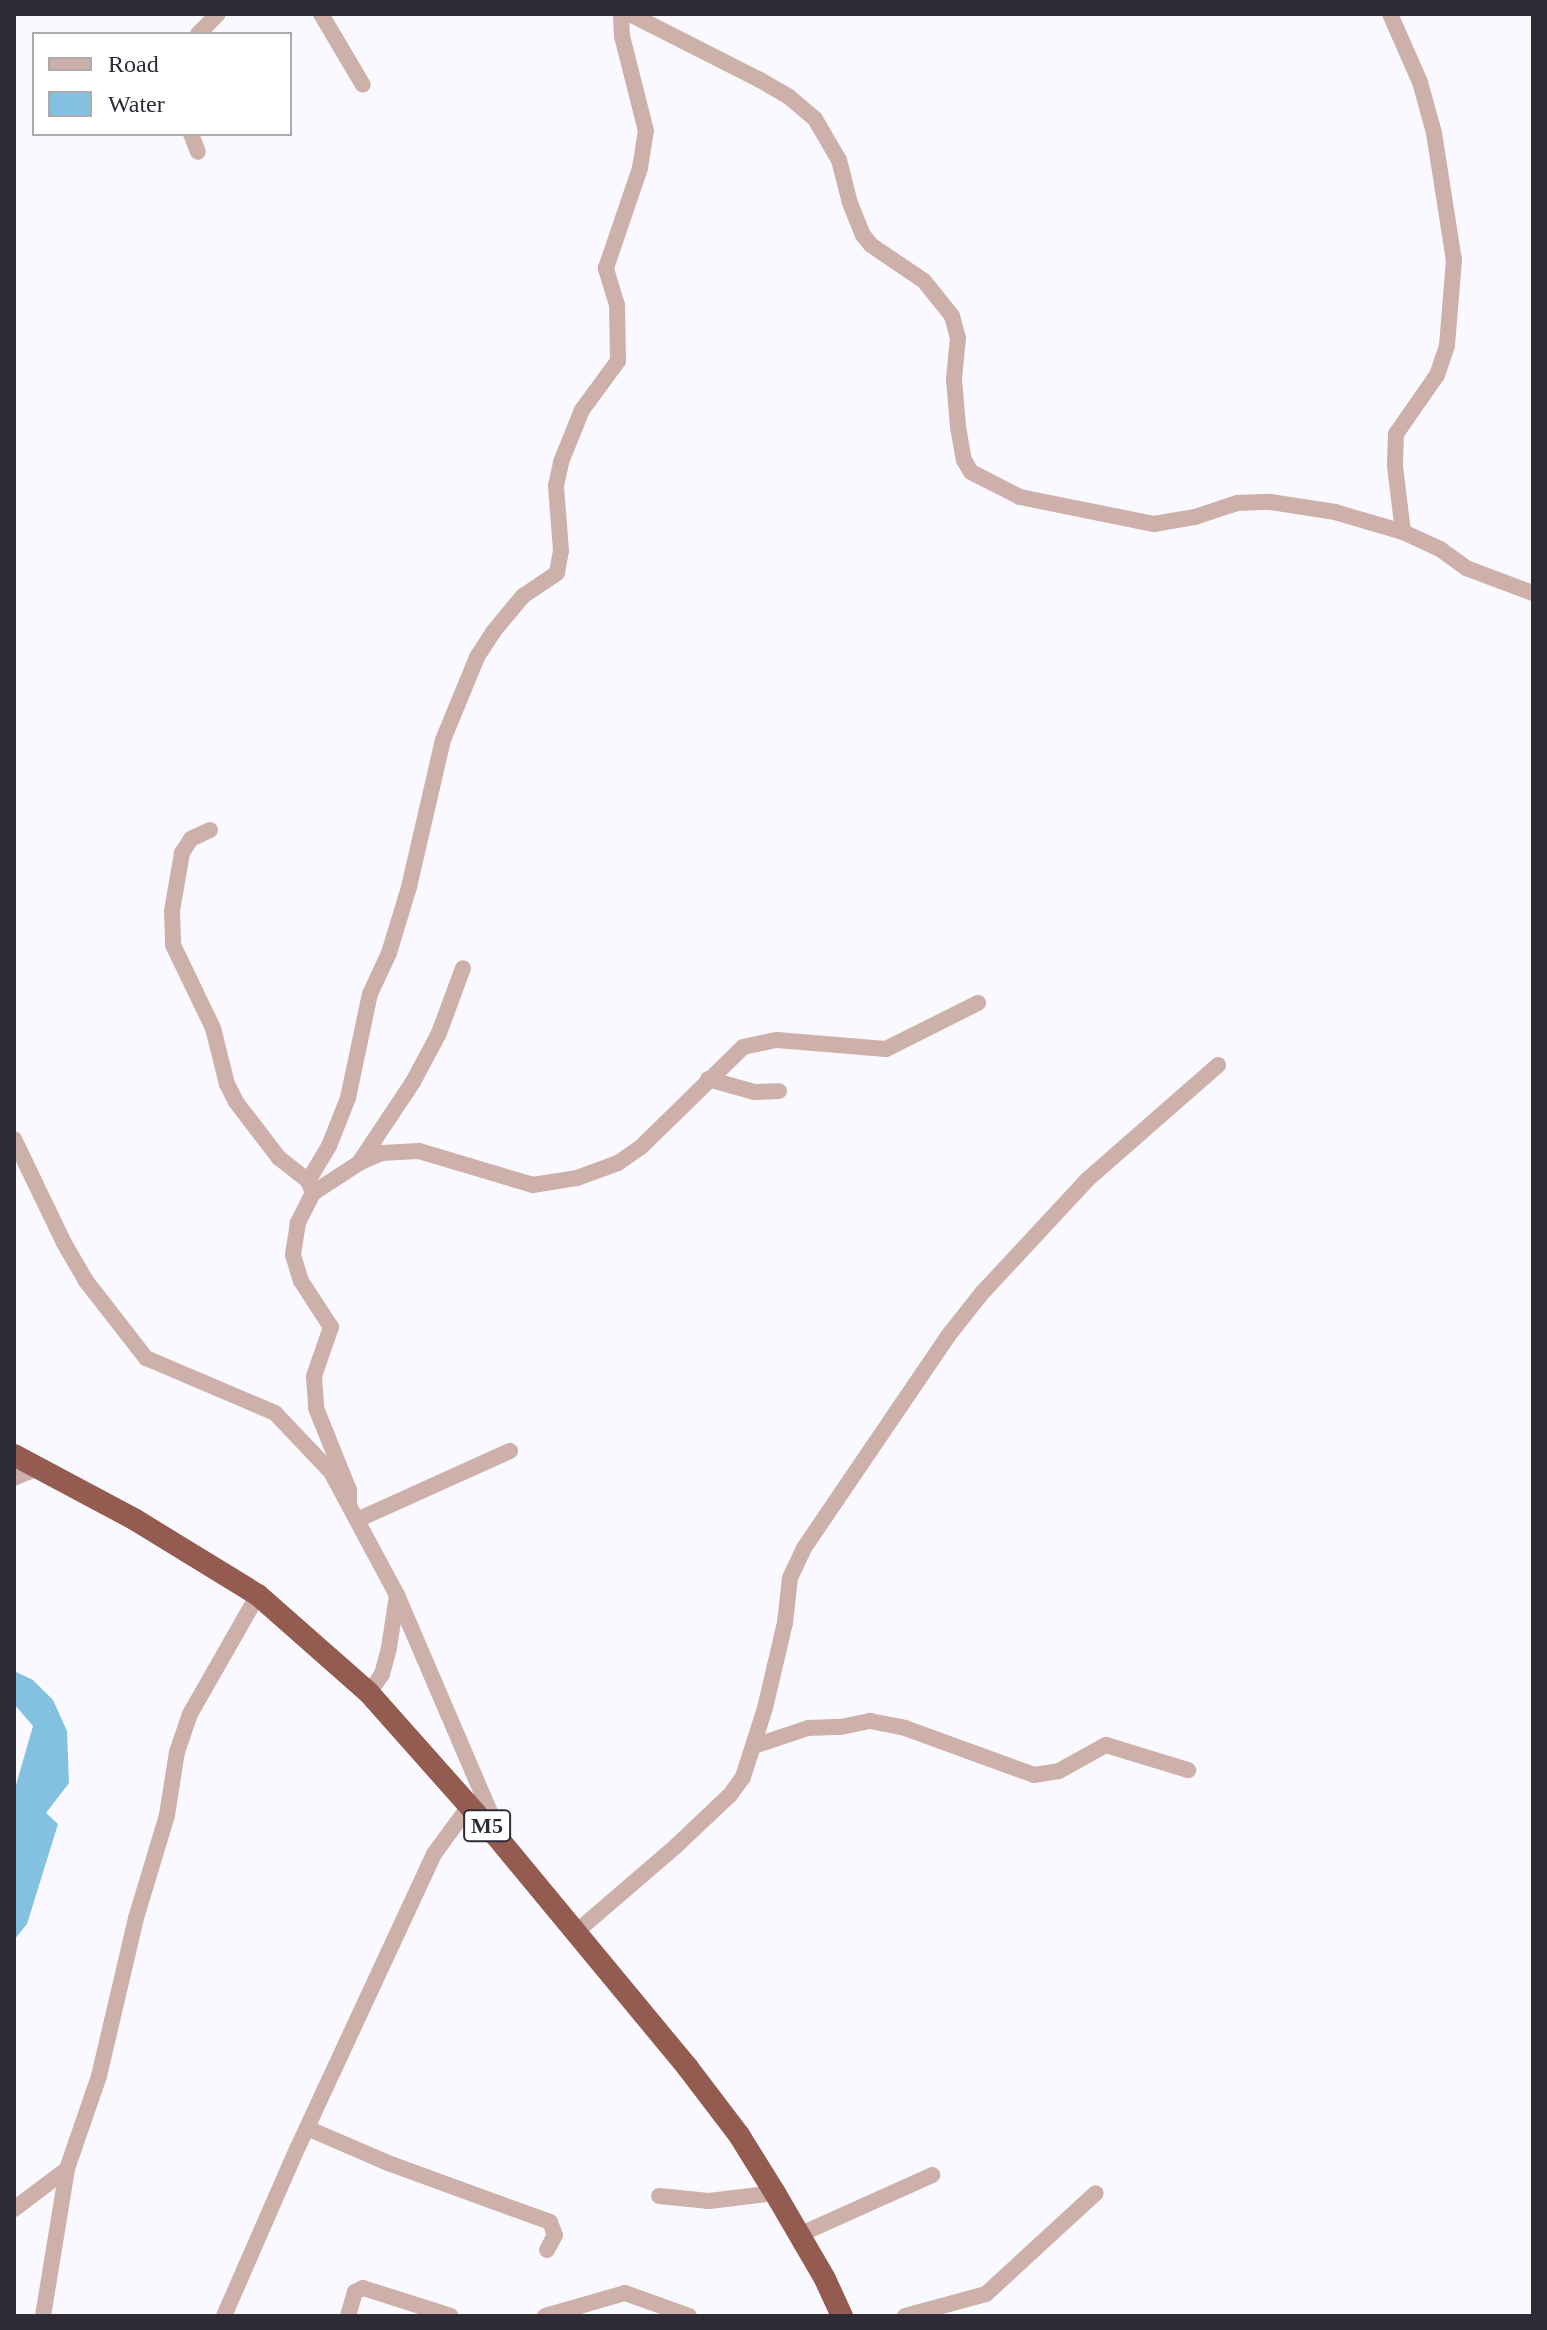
<!DOCTYPE html>
<html>
<head>
<meta charset="utf-8">
<style>
  body { margin:0 }
  #map { position:relative; width:1547px; height:2330px; overflow:hidden; background:#faf9ff; font-family:Georgia,serif }
  div>[style] { position:absolute }
  .water>* { inset:0; background:#83c1e0 }
  .minor>* { height:16px; margin:-8px; padding:0 8px; transform-origin:8px; border-radius:8px; background:#cdb0aa }
  .highway>* { height:22px; margin:-11px; padding:0 11px; transform-origin:11px; border-radius:11px; background:#945c50 }
  span { translate:-50% -50%; white-space:nowrap; text-align:center; line-height:1.15; -webkit-text-stroke:7px #fff; paint-order:stroke }
  .shield-label span { padding:2px 6px; background:#fff; border:2px solid; border-radius:6px; -webkit-text-stroke-width:0 }
  .shield-label { font-size:22px; color:#2e2b36; font-weight:700 }
  .frame { position:absolute; inset:0; border:16px solid #2e2b36; pointer-events:none }
  .legend { position:absolute; left:32px; top:32px; width:260px; height:104px; box-sizing:border-box; background:#fff; border:2px solid #abaaaf; margin:0; padding:10px 14px; list-style:none; font-size:24px; color:#2e2b36 }
  .legend li { display:flex; align-items:center; gap:16px; height:40px }
  .legend b { width:40px; border:2px solid #abaaaf }
</style>
</head>
<body>
<div id="map">
  <div class="water">
    <i style="clip-path:polygon(14px 1671px,33px 1680px,53px 1700px,67px 1731px,69px 1783px,46px 1813px,58px 1824px,27px 1924px,14px 1940px,14px 1792px,33px 1726px,14px 1704px)"></i>
  </div>
  <div class="minor">
    <i style="left:321px;top:14px;width:82px;rotate:59.4deg"></i>
    <i style="left:630px;top:14px;width:146px;rotate:26.9deg"></i>
    <i style="left:760px;top:80px;width:34px;rotate:30deg"></i>
    <i style="left:789px;top:97px;width:34px;rotate:40deg"></i>
    <i style="left:815px;top:119px;width:48px;rotate:59.7deg"></i>
    <i style="left:839px;top:160px;width:44px;rotate:75.7deg"></i>
    <i style="left:850px;top:203px;width:35px;rotate:68deg"></i>
    <i style="left:863px;top:235px;width:13px;rotate:51deg"></i>
    <i style="left:871px;top:245px;width:64px;rotate:34.2deg"></i>
    <i style="left:924px;top:281px;width:45px;rotate:51.3deg"></i>
    <i style="left:952px;top:316px;width:23px;rotate:75deg"></i>
    <i style="left:958px;top:338px;width:41px;rotate:95.6deg"></i>
    <i style="left:954px;top:379px;width:48px;rotate:85.2deg"></i>
    <i style="left:958px;top:427px;width:34px;rotate:80deg"></i>
    <i style="left:964px;top:460px;width:14px;rotate:60deg"></i>
    <i style="left:971px;top:472px;width:55px;rotate:27deg"></i>
    <i style="left:1020px;top:497px;width:137px;rotate:11.4deg"></i>
    <i style="left:1154px;top:524px;width:42px;rotate:-9.7deg"></i>
    <i style="left:1195px;top:517px;width:44px;rotate:-18.4deg"></i>
    <i style="left:1237px;top:503px;width:33px;rotate:-2deg"></i>
    <i style="left:1270px;top:502px;width:66px;rotate:8.7deg"></i>
    <i style="left:1335px;top:512px;width:71px;rotate:16.4deg"></i>
    <i style="left:1403px;top:532px;width:41px;rotate:24.7deg"></i>
    <i style="left:1440px;top:549px;width:32px;rotate:36deg"></i>
    <i style="left:1466px;top:568px;width:72px;rotate:20.5deg"></i>
    <i style="left:1390px;top:14px;width:74px;rotate:66.2deg"></i>
    <i style="left:1420px;top:82px;width:53px;rotate:74.6deg"></i>
    <i style="left:1434px;top:133px;width:129px;rotate:81.1deg"></i>
    <i style="left:1454px;top:260px;width:86px;rotate:94.7deg"></i>
    <i style="left:1447px;top:346px;width:31px;rotate:109deg"></i>
    <i style="left:1437px;top:375px;width:72px;rotate:124.8deg"></i>
    <i style="left:1396px;top:434px;width:32px;rotate:92deg"></i>
    <i style="left:1395px;top:466px;width:66px;rotate:83.1deg"></i>
    <i style="left:198px;top:34px;width:28px;rotate:-45deg"></i>
    <i style="left:191px;top:134px;width:19px;rotate:69deg"></i>
    <i style="left:210px;top:830px;width:21px;rotate:155deg"></i>
    <i style="left:191px;top:839px;width:17px;rotate:123deg"></i>
    <i style="left:182px;top:853px;width:59px;rotate:99.8deg"></i>
    <i style="left:172px;top:911px;width:34px;rotate:88deg"></i>
    <i style="left:173px;top:945px;width:92px;rotate:64.3deg"></i>
    <i style="left:213px;top:1028px;width:58px;rotate:76deg"></i>
    <i style="left:227px;top:1084px;width:20px;rotate:63deg"></i>
    <i style="left:236px;top:1102px;width:71px;rotate:52.5deg"></i>
    <i style="left:279px;top:1158px;width:37px;rotate:38deg"></i>
    <i style="left:308px;top:1181px;width:13px;rotate:67deg"></i>
    <i style="left:313px;top:1193px;width:34px;rotate:117deg"></i>
    <i style="left:298px;top:1223px;width:32px;rotate:99deg"></i>
    <i style="left:293px;top:1255px;width:27px;rotate:73deg"></i>
    <i style="left:301px;top:1281px;width:55px;rotate:56.9deg"></i>
    <i style="left:331px;top:1327px;width:52px;rotate:109.1deg"></i>
    <i style="left:314px;top:1376px;width:32px;rotate:86deg"></i>
    <i style="left:316px;top:1408px;width:88px;rotate:68.1deg"></i>
    <i style="left:349px;top:1490px;width:13px;rotate:90deg"></i>
    <i style="left:708px;top:1079px;width:48px;rotate:15.8deg"></i>
    <i style="left:754px;top:1092px;width:25px;rotate:-2deg"></i>
    <i style="left:14px;top:1139px;width:115px;rotate:64.3deg"></i>
    <i style="left:64px;top:1243px;width:44px;rotate:59.9deg"></i>
    <i style="left:86px;top:1281px;width:98px;rotate:52.1deg"></i>
    <i style="left:146px;top:1358px;width:140px;rotate:23.1deg"></i>
    <i style="left:275px;top:1413px;width:81px;rotate:46.5deg"></i>
    <i style="left:331px;top:1472px;width:140px;rotate:61.8deg"></i>
    <i style="left:397px;top:1595px;width:54px;rotate:98.6deg"></i>
    <i style="left:389px;top:1648px;width:27px;rotate:105deg"></i>
    <i style="left:382px;top:1674px;width:23px;rotate:124deg"></i>
    <i style="left:359px;top:1163px;width:24px;rotate:-24deg"></i>
    <i style="left:381px;top:1153px;width:38px;rotate:-3deg"></i>
    <i style="left:419px;top:1151px;width:119px;rotate:16.6deg"></i>
    <i style="left:533px;top:1185px;width:45px;rotate:-9deg"></i>
    <i style="left:577px;top:1178px;width:44px;rotate:-20.1deg"></i>
    <i style="left:618px;top:1163px;width:28px;rotate:-35deg"></i>
    <i style="left:641px;top:1147px;width:143px;rotate:-44.4deg"></i>
    <i style="left:743px;top:1047px;width:35px;rotate:-12deg"></i>
    <i style="left:777px;top:1040px;width:109px;rotate:4.7deg"></i>
    <i style="left:886px;top:1049px;width:103px;rotate:-26.6deg"></i>
    <i style="left:308px;top:1181px;width:41px;rotate:-59deg"></i>
    <i style="left:329px;top:1146px;width:52px;rotate:-68.4deg"></i>
    <i style="left:348px;top:1098px;width:106px;rotate:-78.1deg"></i>
    <i style="left:370px;top:994px;width:45px;rotate:-65.1deg"></i>
    <i style="left:389px;top:953px;width:69px;rotate:-73.1deg"></i>
    <i style="left:409px;top:887px;width:151px;rotate:-77deg"></i>
    <i style="left:443px;top:740px;width:90px;rotate:-67.7deg"></i>
    <i style="left:477px;top:657px;width:30px;rotate:-57deg"></i>
    <i style="left:493px;top:632px;width:47px;rotate:-50.2deg"></i>
    <i style="left:523px;top:596px;width:41px;rotate:-34.1deg"></i>
    <i style="left:557px;top:573px;width:22px;rotate:-80deg"></i>
    <i style="left:561px;top:551px;width:65px;rotate:-94.4deg"></i>
    <i style="left:556px;top:486px;width:25px;rotate:-78deg"></i>
    <i style="left:561px;top:462px;width:56px;rotate:-68deg"></i>
    <i style="left:582px;top:410px;width:61px;rotate:-53.7deg"></i>
    <i style="left:618px;top:361px;width:56px;rotate:-91deg"></i>
    <i style="left:617px;top:305px;width:39px;rotate:-107deg"></i>
    <i style="left:606px;top:268px;width:106px;rotate:-71.2deg"></i>
    <i style="left:640px;top:168px;width:37px;rotate:-81deg"></i>
    <i style="left:646px;top:131px;width:98px;rotate:-104.2deg"></i>
    <i style="left:622px;top:36px;width:22px;rotate:-93deg"></i>
    <i style="left:313px;top:1193px;width:55px;rotate:-33.1deg"></i>
    <i style="left:359px;top:1163px;width:97px;rotate:-56.3deg"></i>
    <i style="left:413px;top:1082px;width:55px;rotate:-62deg"></i>
    <i style="left:439px;top:1033px;width:69px;rotate:-69.7deg"></i>
    <i style="left:14px;top:1478px;width:28px;rotate:-23deg"></i>
    <i style="left:357px;top:1520px;width:168px;rotate:-24.3deg"></i>
    <i style="left:397px;top:1595px;width:264px;rotate:66.8deg"></i>
    <i style="left:754px;top:1746px;width:57px;rotate:-18.4deg"></i>
    <i style="left:808px;top:1728px;width:33px;rotate:-2deg"></i>
    <i style="left:841px;top:1727px;width:30px;rotate:-12deg"></i>
    <i style="left:870px;top:1721px;width:36px;rotate:11deg"></i>
    <i style="left:905px;top:1728px;width:137px;rotate:20deg"></i>
    <i style="left:1034px;top:1775px;width:25px;rotate:-9deg"></i>
    <i style="left:1059px;top:1771px;width:54px;rotate:-29deg"></i>
    <i style="left:1106px;top:1745px;width:86px;rotate:17deg"></i>
    <i style="left:575px;top:1933px;width:133px;rotate:-40.7deg"></i>
    <i style="left:676px;top:1846px;width:74px;rotate:-43.4deg"></i>
    <i style="left:730px;top:1795px;width:22px;rotate:-54deg"></i>
    <i style="left:743px;top:1777px;width:72px;rotate:-72.3deg"></i>
    <i style="left:765px;top:1708px;width:87px;rotate:-76.8deg"></i>
    <i style="left:785px;top:1623px;width:45px;rotate:-83.7deg"></i>
    <i style="left:790px;top:1578px;width:33px;rotate:-65deg"></i>
    <i style="left:804px;top:1548px;width:256px;rotate:-55.8deg"></i>
    <i style="left:948px;top:1336px;width:55px;rotate:-51.7deg"></i>
    <i style="left:982px;top:1293px;width:156px;rotate:-47.1deg"></i>
    <i style="left:1088px;top:1179px;width:173px;rotate:-41.2deg"></i>
    <i style="left:307px;top:2128px;width:88px;rotate:23.4deg"></i>
    <i style="left:388px;top:2163px;width:172px;rotate:20deg"></i>
    <i style="left:550px;top:2222px;width:14px;rotate:69deg"></i>
    <i style="left:555px;top:2235px;width:17px;rotate:118deg"></i>
    <i style="left:659px;top:2196px;width:50px;rotate:5.7deg"></i>
    <i style="left:709px;top:2201px;width:66px;rotate:-6.9deg"></i>
    <i style="left:14px;top:2209px;width:66px;rotate:-37deg"></i>
    <i style="left:801px;top:2234px;width:144px;rotate:-24.2deg"></i>
    <i style="left:43px;top:2316px;width:149px;rotate:-80.7deg"></i>
    <i style="left:67px;top:2169px;width:98px;rotate:-71deg"></i>
    <i style="left:99px;top:2076px;width:162px;rotate:-76.8deg"></i>
    <i style="left:136px;top:1918px;width:108px;rotate:-73.2deg"></i>
    <i style="left:167px;top:1815px;width:64px;rotate:-81deg"></i>
    <i style="left:177px;top:1752px;width:40px;rotate:-71.1deg"></i>
    <i style="left:190px;top:1714px;width:137px;rotate:-60.3deg"></i>
    <i style="left:224px;top:2316px;width:184px;rotate:-66.4deg"></i>
    <i style="left:298px;top:2147px;width:323px;rotate:-65.1deg"></i>
    <i style="left:434px;top:1854px;width:61px;rotate:-53.7deg"></i>
    <i style="left:348px;top:2316px;width:25px;rotate:-74deg"></i>
    <i style="left:355px;top:2292px;width:9px;rotate:-27deg"></i>
    <i style="left:363px;top:2288px;width:92px;rotate:17.7deg"></i>
    <i style="left:545px;top:2316px;width:83px;rotate:-16deg"></i>
    <i style="left:625px;top:2293px;width:68px;rotate:19.8deg"></i>
    <i style="left:905px;top:2316px;width:84px;rotate:-15.2deg"></i>
    <i style="left:986px;top:2294px;width:149px;rotate:-42.6deg"></i>
  </div>
  <div class="highway">
    <i style="left:14px;top:1455px;width:136px;rotate:28.1deg"></i>
    <i style="left:134px;top:1519px;width:145px;rotate:31.5deg"></i>
    <i style="left:258px;top:1595px;width:148px;rotate:41.4deg"></i>
    <i style="left:369px;top:1693px;width:200px;rotate:48.4deg"></i>
    <i style="left:502px;top:1843px;width:292px;rotate:50.4deg"></i>
    <i style="left:688px;top:2068px;width:84px;rotate:52.7deg"></i>
    <i style="left:739px;top:2135px;width:68px;rotate:58.2deg"></i>
    <i style="left:775px;top:2193px;width:99px;rotate:59.8deg"></i>
    <i style="left:825px;top:2279px;width:41px;rotate:65.3deg"></i>
  </div>
  <div class="shield-label">
    <span style="left:487px;top:1826px">M5</span>
  </div>
  <div class="frame"></div>
  <ul class="legend">
  <li><b style="height:10px;background:#cdb0aa"></b>Road</li>
  <li><b style="height:22px;background:#83c1e0"></b>Water</li>
  </ul>
</div>
</body>
</html>
